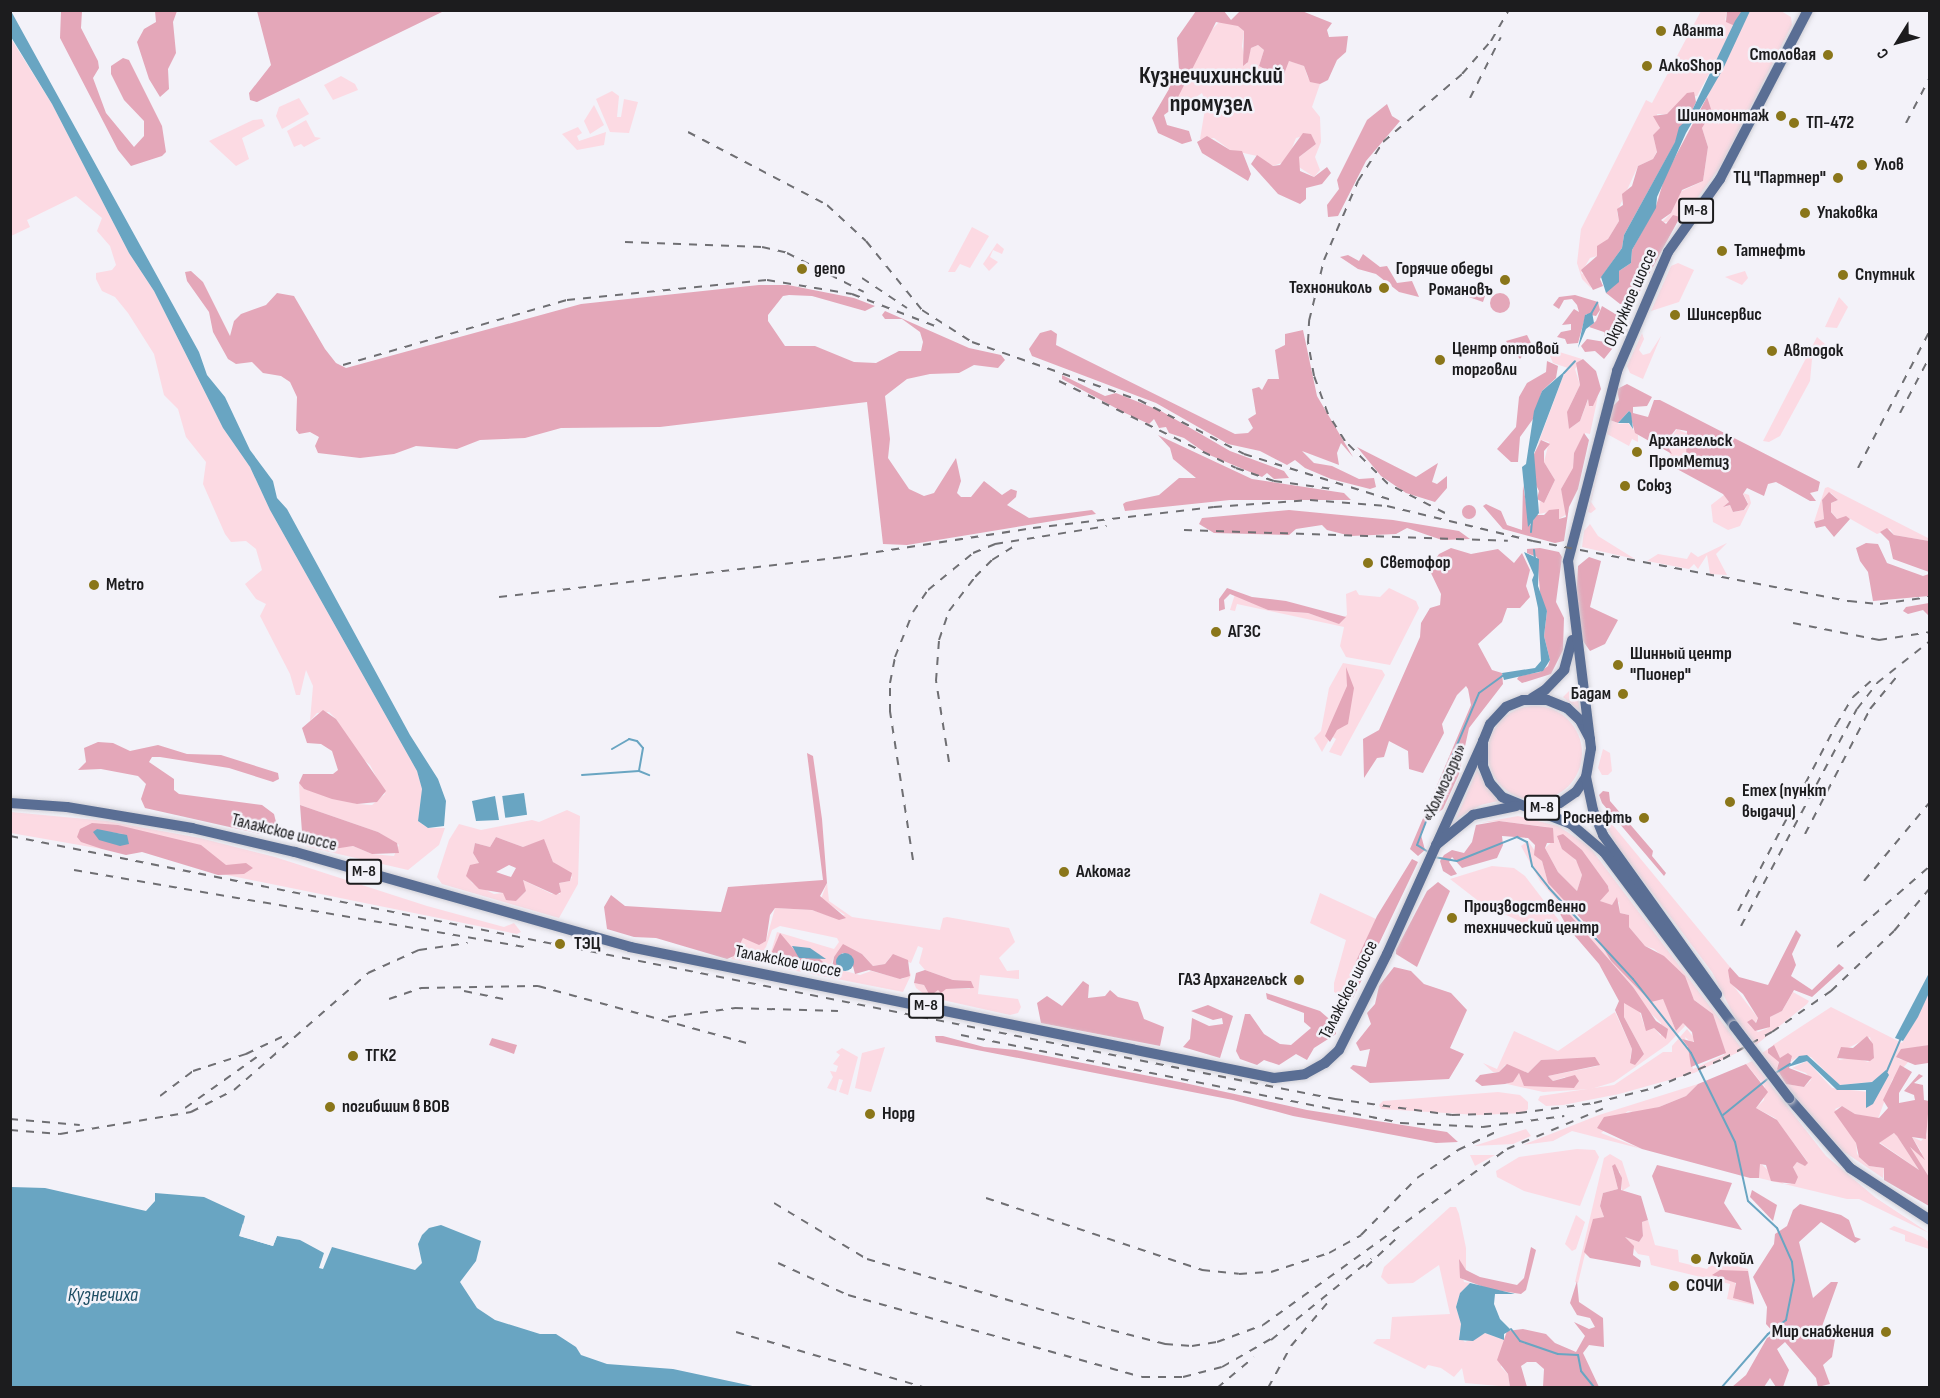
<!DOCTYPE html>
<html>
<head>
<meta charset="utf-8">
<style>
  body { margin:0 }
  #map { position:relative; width:1940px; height:1398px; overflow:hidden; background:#f3f2f9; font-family:"Sofia Sans Condensed",sans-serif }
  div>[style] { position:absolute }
  .green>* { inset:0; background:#fcdae3 }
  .round { border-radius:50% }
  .forest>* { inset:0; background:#e4a7b9 }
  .water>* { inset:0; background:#69a5c2; transform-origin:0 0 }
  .pier>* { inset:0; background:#f3f2f9 }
  .stream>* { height:2px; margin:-1px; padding:0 1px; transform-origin:1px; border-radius:1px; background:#69a5c2 }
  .roads { filter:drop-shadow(0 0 2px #d1d0d6) drop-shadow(0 0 2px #d1d0d6) }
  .major>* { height:10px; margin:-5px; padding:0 5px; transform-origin:5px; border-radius:5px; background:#5a6e94 }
  .rail>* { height:2px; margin-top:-1px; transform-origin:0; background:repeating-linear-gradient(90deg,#6f6f73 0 8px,transparent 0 16px) }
  .bridges { filter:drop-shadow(0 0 2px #d1d0d6) drop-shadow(0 0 2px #d1d0d6) }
  .major-bridge>* { height:10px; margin:-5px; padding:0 5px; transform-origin:5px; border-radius:5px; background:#5a6e94 }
  .dots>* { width:16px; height:16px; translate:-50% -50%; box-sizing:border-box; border:3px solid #f3f2f9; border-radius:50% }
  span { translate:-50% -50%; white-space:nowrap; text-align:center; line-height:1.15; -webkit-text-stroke:5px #f3f2f9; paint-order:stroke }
  .shield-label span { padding:2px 4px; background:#f3f2f9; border:2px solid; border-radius:4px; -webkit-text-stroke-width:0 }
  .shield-label { font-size:16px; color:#1c1c1e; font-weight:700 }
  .poi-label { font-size:18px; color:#1c1c1e; font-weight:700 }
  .left { translate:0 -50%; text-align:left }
  .right { translate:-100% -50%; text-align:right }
  .street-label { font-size:18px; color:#1c1c1e }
  .water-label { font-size:20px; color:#1c4d63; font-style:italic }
  .district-label { font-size:24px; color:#1c1c1e; font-weight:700 }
  .frame { position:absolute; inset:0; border:12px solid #1c1c1e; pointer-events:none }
  .north { position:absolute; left:1868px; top:12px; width:60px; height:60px; -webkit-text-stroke:4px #f3f2f9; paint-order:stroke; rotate:233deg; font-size:16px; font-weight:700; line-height:24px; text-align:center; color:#1c1c1e }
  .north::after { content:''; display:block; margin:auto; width:21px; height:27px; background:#1c1c1e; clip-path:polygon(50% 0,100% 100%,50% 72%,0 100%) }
</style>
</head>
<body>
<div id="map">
  <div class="green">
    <i style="clip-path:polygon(1701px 11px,1727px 11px,1725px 20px,1735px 26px,1697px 96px,1684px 97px,1667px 114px,1657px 114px,1660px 130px,1653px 135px,1657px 151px,1653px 159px,1638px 166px,1617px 212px,1619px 221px,1608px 239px,1597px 248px,1597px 256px,1590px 258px,1581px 273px,1588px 276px,1591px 288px,1582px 279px,1577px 263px,1581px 229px,1646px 100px,1652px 103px)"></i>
    <i style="clip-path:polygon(1781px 11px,1791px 17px,1792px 25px,1720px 167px,1682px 219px,1661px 223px,1671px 213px,1680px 192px,1703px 181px,1708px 147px,1702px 128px,1711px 114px,1707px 97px,1749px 12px)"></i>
    <i style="clip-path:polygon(1219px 22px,1238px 25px,1244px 31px,1242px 46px,1246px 65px,1251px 48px,1258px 45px,1264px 50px,1259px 66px,1263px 69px,1277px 76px,1289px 61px,1293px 62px,1304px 66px,1308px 78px,1320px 84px,1312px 107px,1320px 117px,1321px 142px,1315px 157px,1320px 170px,1314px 177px,1299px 167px,1299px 157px,1316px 144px,1310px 134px,1296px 138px,1287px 161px,1273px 166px,1257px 156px,1230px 150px,1214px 138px,1200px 139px,1206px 103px,1202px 93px,1179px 109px,1172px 109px,1205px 37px)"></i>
    <i style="clip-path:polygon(10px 37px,52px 104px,129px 253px,154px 291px,223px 428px,250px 467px,270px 510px,417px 771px,422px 789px,418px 821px,428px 828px,445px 828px,439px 845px,408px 870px,308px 847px,303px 843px,302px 832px,309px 843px,321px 849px,353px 846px,372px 854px,394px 856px,399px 845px,378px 832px,300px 805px,299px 783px,304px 789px,357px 804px,372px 805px,385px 794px,370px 765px,358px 755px,336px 719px,329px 712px,317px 713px,310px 721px,313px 686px,306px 670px,300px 695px,296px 695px,290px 674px,260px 616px,266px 604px,256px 599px,245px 584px,262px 570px,256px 549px,246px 541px,231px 542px,225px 534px,203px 484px,206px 462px,186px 437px,178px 409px,164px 395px,154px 354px,128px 313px,115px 297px,102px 291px,96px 279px,96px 273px,112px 270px,116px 265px,110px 246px,97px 231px,102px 218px,76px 196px,27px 220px,30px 227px,11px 236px)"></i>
    <i style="clip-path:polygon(341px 76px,355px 84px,358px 90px,333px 100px,324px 85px)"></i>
    <i style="clip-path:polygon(612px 91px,619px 96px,617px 117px,621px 117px,624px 99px,638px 102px,629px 133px,610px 132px,596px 99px)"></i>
    <i style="clip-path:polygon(299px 98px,309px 114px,282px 129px,276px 116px,279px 107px)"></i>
    <i style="clip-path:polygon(594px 105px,604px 125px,590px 134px,584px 121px)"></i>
    <i style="clip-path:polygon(262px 119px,265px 126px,242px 138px,249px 159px,236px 166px,209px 141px,253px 120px)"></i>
    <i style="clip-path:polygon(306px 120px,315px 137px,321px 138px,304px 147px,301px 144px,294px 147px,287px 131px)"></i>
    <i style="clip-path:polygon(578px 127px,582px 133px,577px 136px,579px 141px,606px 132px,604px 145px,577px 150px,562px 134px)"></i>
    <i style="clip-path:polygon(972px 227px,989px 236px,970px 268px,960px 264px,955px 272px,948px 272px)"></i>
    <i style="clip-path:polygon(997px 243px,1004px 249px,1002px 254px,993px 250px,990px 257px,998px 262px,989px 271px,983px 264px)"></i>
    <i style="clip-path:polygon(1678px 263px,1694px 270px,1679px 302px,1651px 311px,1671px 266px)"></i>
    <i style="clip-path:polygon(1745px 271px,1748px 278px,1742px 285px,1725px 277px)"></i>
    <i style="clip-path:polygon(1839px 297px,1848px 307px,1837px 328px,1825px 327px)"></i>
    <i style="clip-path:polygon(1642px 333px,1644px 339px,1639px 350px,1643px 355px,1650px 353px,1661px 336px,1643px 379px,1630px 373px,1627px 366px)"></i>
    <i style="clip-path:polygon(1817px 337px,1826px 345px,1812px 359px,1810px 381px,1780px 436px,1769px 442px,1763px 441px)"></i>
    <i style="clip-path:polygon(1553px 350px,1582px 359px,1575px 369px,1580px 385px,1568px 410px,1569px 429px,1580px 421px,1588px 400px,1591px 407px,1598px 396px,1590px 434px,1585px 433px,1574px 453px,1573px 469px,1561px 489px,1567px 514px,1559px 519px,1557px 510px,1539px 514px,1540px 502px,1547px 497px,1555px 480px,1544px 462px,1549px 442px,1542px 440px,1538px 444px,1565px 371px,1571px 369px,1553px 363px,1549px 354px)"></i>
    <i style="clip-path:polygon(1609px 419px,1619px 424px,1628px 423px,1638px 435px,1638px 442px,1632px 439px,1629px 446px,1607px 434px)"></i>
    <i style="clip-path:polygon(1677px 429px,1688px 434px,1686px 458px,1678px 461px,1671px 457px,1667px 444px)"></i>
    <i style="clip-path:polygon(1604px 445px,1591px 502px,1596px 509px,1591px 513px,1588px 512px)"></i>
    <i style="clip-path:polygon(1828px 487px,1928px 538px,1929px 541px,1894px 535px,1890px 529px,1877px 534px,1847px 517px,1837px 519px,1830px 510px,1831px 503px,1838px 500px,1831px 493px,1822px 500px,1824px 519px,1814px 522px,1825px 488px)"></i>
    <i style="clip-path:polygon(1743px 493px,1749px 495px,1751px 503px,1740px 526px,1728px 530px,1713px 522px,1711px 505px,1724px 495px,1729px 502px,1725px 507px,1730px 505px,1733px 512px,1745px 510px,1748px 503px)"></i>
    <i style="clip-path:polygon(1590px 524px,1598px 536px,1635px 559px,1582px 547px,1584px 531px)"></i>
    <i style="clip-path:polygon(1727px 543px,1716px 554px,1727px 575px,1710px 574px,1707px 555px,1698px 569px,1694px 564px,1689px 569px,1647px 561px,1658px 554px,1687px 559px,1691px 552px,1698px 557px)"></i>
    <i style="clip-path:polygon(1389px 588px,1416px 601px,1419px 608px,1390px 665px,1346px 657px,1340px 646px,1344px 627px,1237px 604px,1235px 611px,1230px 610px,1235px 594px,1268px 610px,1308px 613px,1337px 623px,1347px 615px,1346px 594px,1356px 590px,1359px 595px,1380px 597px)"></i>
    <i style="clip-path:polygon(1343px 663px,1382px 670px,1385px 675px,1341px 756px,1329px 752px,1336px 739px,1331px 736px,1322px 752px,1314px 738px,1321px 731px,1329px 688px)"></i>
    <i style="clip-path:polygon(1576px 684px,1577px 693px,1580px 711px,1563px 697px)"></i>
    <i class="round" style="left:1488px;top:706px;width:94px;height:94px"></i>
    <i style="clip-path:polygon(1603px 749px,1610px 753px,1612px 771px,1608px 775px,1602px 775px,1598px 768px)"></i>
    <i style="clip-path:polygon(1477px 770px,1498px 801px,1481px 805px,1456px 819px)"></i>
    <i style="clip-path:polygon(evenodd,567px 810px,580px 816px,578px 884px,559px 918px,442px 884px,437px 877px,449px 840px,459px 824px,481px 830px,532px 820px,539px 822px,567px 810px,496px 837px,523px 847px,544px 840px,553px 862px,572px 877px,570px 881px,559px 883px,560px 894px,552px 894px,523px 880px,520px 882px,526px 891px,516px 901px,503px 893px,494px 894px,472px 883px,467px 875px,470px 867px,479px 863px,473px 853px,475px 843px,490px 847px,496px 837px)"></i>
    <i style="clip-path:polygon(11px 812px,107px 821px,200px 838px,275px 857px,427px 906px,504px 927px,514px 923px,521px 932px,517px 934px,222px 874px,129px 834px,102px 849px,11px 833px)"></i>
    <i style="clip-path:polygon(1518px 816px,1558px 826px,1589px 846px,1743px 1050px,1694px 1073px,1619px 1094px,1563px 1105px,1546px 1106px,1538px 1100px,1540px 1096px,1614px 1085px,1663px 1052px,1672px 1052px,1672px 1046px,1687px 1029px,1695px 1039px,1692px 1043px,1685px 1037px,1693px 1069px,1724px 1055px,1723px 1045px,1713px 1014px,1694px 1000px,1683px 974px,1654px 949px,1645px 946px,1629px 927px,1629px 915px,1620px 913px,1619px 902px,1609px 906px,1600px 901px,1609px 888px,1582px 850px,1570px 840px,1558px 840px,1578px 863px,1582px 875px,1577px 891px,1558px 872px,1545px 848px,1554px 840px,1547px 827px,1499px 821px,1479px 823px)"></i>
    <i style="clip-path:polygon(1611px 823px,1730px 967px,1729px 980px,1758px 1018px,1755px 1023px,1747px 1022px,1751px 1027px,1758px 1032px,1768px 1028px,1770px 1017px,1782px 1011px,1793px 992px,1809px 1001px,1807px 1004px,1756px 1045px,1736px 1020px,1712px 972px,1617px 846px,1608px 829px,1607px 824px)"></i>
    <i style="clip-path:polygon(1528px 841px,1542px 861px,1548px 883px,1559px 891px,1584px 927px,1595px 934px,1611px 961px,1649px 999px,1663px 998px,1676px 1031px,1683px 1022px,1685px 1026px,1668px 1044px,1614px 1082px,1591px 1089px,1543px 1092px,1507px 1084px,1519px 1073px,1527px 1086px,1574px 1087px,1565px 1077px,1553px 1081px,1548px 1076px,1598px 1066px,1592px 1058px,1541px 1060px,1528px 1073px,1505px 1065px,1499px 1072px,1493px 1072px,1483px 1063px,1497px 1069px,1514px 1031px,1558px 1051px,1615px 1012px,1632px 1049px,1630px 1059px,1644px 1054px,1624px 1017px,1624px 1002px,1639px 1010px,1644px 1025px,1654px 1028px,1661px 1036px,1661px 1023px,1641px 1004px,1633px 987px,1540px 881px,1521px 846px)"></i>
    <i style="clip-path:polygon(1492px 866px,1514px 868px,1525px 876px,1564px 927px,1557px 931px,1538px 930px,1481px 903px,1450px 879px)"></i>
    <i style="clip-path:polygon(827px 883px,829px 901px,852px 917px,940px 930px,943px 918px,947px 917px,1009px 928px,1015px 942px,999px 958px,1007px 971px,1019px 970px,1019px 979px,980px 975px,978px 994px,1018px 999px,1021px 1007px,1018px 1013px,1010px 1015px,929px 997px,924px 994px,916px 988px,914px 983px,924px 985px,930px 996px,938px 989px,970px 989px,968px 981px,953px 980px,925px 970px,919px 963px,923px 948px,918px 946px,911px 963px,891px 956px,885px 964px,873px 966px,862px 954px,848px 948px,834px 957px,830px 967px,860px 975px,871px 971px,902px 979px,910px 974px,909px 970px,911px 975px,903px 992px,771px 966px,768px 962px,777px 932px,834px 949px,839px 942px,837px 938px,780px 926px,772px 930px,760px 964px,731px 959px,743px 938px,766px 941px,775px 908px,812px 910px,833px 917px,845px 915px,821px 899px)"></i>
    <i style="clip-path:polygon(1320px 893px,1376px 919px,1356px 961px,1352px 987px,1340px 995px,1334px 992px,1334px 983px,1346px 940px,1310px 923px)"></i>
    <i style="clip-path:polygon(evenodd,1929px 993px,1929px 1045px,1906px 1049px,1898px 1059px,1909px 1061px,1892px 1080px,1878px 1119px,1855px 1114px,1842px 1106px,1835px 1109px,1856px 1143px,1857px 1154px,1869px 1166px,1884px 1168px,1883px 1178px,1843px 1151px,1798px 1100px,1762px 1053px,1768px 1049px,1779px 1061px,1777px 1069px,1786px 1084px,1804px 1087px,1811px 1080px,1806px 1073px,1792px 1068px,1807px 1061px,1832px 1088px,1869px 1092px,1866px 1107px,1881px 1075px,1872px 1082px,1839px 1085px,1811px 1057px,1799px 1056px,1789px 1063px,1792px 1059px,1780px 1058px,1773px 1045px,1831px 1007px,1902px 1043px,1929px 993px,1870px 1037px,1874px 1056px,1868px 1062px,1854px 1057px,1839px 1060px,1838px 1053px,1870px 1037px)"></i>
    <i style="clip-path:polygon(885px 1047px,871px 1092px,855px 1088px,862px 1053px)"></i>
    <i style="clip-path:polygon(842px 1048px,858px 1057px,848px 1095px,839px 1092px,843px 1080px,839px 1079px,836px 1091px,827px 1088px,833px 1077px,830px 1071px,836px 1072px,838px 1066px,833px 1064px,840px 1055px,836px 1052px)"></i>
    <i style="clip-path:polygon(1752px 1061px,1826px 1156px,1876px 1198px,1929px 1233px,1859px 1199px,1847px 1199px,1759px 1178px,1760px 1163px,1784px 1184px,1791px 1184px,1796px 1174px,1793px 1166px,1797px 1162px,1803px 1165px,1807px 1161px,1775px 1118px,1756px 1108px,1764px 1100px,1765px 1087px,1746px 1064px)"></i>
    <i style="clip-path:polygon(1698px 1084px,1686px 1096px,1659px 1107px,1637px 1113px,1628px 1111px,1601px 1133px,1642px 1149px,1572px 1131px,1553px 1141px,1523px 1145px,1599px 1115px)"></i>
    <i style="clip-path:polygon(1498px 1092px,1520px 1095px,1528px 1102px,1528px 1109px,1524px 1113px,1478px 1115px,1381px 1109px,1379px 1105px,1383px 1101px)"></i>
    <i style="clip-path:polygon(1929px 1108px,1929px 1177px,1909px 1147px,1922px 1153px,1912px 1137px,1921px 1141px,1927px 1135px,1925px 1115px)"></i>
    <i style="clip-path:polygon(1526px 1129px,1531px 1136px,1513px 1144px,1474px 1146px)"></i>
    <i style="clip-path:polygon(1894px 1133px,1896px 1134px,1919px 1170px,1879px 1142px)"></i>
    <i style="clip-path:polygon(1577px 1149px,1595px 1150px,1599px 1157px,1580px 1206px,1524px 1191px,1497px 1177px,1496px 1171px,1519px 1157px)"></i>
    <i style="clip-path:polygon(1610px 1154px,1622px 1161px,1630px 1186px,1622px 1191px,1620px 1172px,1612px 1166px,1618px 1189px,1603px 1193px,1600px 1206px,1604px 1217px,1593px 1221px,1578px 1283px,1575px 1282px,1604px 1158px)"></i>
    <i style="clip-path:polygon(1470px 1155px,1495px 1155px,1475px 1166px)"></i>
    <i style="clip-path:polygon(1450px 1207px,1456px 1207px,1459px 1214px,1466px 1248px,1466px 1270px,1459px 1261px,1459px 1264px,1464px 1282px,1470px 1283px,1460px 1293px,1456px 1307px,1461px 1324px,1459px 1336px,1465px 1342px,1485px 1333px,1504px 1340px,1501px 1367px,1508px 1374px,1510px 1387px,1465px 1383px,1462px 1368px,1454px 1377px,1441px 1368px,1428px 1365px,1425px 1369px,1373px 1343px,1377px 1339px,1390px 1339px,1392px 1317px,1450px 1314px,1439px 1265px,1413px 1283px,1388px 1284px,1381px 1277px,1384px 1267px)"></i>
    <i style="clip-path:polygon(1576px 1215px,1585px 1222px,1576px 1249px,1572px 1251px,1565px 1244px)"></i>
    <i style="clip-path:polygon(evenodd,1648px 1220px,1655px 1245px,1678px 1250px,1679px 1262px,1707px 1269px,1714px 1260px,1748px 1269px,1754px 1305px,1727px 1299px,1730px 1284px,1651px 1265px,1649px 1256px,1638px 1254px,1625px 1237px,1639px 1242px,1643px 1236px,1642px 1222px,1648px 1220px,1727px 1271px,1748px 1271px,1754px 1304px,1736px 1299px,1735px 1282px,1715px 1277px,1727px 1271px)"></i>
    <i style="clip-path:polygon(1894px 1226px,1923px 1237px,1929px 1242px,1929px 1249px,1905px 1241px,1905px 1235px,1889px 1229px)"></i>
  </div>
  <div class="forest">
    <i style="clip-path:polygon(61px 11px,82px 11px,81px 28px,98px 61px,99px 68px,93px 78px,106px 113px,134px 147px,144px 136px,144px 121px,124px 100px,111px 74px,111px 66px,123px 58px,129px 60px,162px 126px,166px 152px,162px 156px,131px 166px,118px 150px,60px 38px)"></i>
    <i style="clip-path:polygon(155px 11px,177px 11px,173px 22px,176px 53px,168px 69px,169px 89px,160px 97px,149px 79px,137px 42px,144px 29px,156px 22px)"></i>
    <i style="clip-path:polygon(257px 11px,444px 11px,257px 102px,250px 100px,249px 93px,271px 65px)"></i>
    <i style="clip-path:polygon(1196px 11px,1224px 11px,1231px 20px,1240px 11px,1302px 11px,1332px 23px,1327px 30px,1329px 37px,1348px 36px,1346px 52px,1337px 60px,1328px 80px,1320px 84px,1310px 82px,1304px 66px,1289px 61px,1284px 74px,1277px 76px,1259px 66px,1264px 50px,1258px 45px,1251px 48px,1248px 62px,1243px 66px,1244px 31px,1238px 26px,1216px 22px,1172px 109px,1164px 115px,1167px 125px,1189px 131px,1192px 141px,1182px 144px,1158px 133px,1152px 118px,1169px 89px,1166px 77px,1174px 78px,1179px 70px,1177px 38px)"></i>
    <i style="clip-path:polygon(1727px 11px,1744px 11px,1735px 26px,1726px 22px)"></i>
    <i style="clip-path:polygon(1694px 92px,1696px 102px,1688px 119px,1624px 235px,1622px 248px,1600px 279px,1603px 286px,1593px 290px,1581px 270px,1597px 256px,1597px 246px,1608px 239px,1619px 221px,1617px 209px,1623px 205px,1622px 194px,1632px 186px,1638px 166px,1653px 159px,1657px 152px,1653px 135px,1660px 128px,1653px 116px,1667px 114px,1687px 93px)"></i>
    <i style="clip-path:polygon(1707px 97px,1712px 112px,1702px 128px,1708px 147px,1703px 181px,1682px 190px,1671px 213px,1661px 220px,1666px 224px,1673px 215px,1680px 217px,1634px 302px,1620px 304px,1606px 293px,1619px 271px,1631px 263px,1632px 250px,1656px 206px,1665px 176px)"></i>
    <i style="clip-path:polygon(1387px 104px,1392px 116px,1400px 121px,1366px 161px,1338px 216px,1328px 217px,1327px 205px,1339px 189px,1337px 180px,1367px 120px)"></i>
    <i style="clip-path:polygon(1303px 133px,1311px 134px,1316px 144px,1299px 157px,1300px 171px,1314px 177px,1327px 167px,1331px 173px,1322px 184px,1306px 188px,1306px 199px,1300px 204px,1278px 194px,1251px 164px,1257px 155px,1273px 166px,1280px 165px)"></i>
    <i style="clip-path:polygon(1207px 136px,1230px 150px,1242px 151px,1251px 174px,1248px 181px,1202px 153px,1197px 142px)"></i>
    <i style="clip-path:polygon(1363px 254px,1380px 267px,1387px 266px,1397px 283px,1412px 281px,1419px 297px,1399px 292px,1376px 274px,1358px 269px,1340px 257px,1348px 255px,1359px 261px)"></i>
    <i style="clip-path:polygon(191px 271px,203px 282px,230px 336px,234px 321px,241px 314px,266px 305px,277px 293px,294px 296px,325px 349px,336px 363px,346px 368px,581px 304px,759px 285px,788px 285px,854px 298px,875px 306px,865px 311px,812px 296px,789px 295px,783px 296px,768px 315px,768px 321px,785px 346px,815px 346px,854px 362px,876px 363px,899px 351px,921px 351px,923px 342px,920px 332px,902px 319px,885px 319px,882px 315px,885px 311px,969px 348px,1001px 355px,1005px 360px,998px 368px,974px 365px,959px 373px,930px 374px,907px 379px,885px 396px,890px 439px,888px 458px,909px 489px,924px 496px,934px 493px,956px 458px,961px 481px,957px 493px,961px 497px,971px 497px,984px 481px,1002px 495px,1011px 489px,1017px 491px,1016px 497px,1007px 505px,1029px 518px,1092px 510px,1096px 514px,907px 545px,883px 544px,867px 402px,660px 427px,561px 428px,525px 438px,480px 440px,457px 449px,416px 446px,394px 454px,360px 458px,318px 453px,315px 446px,319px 437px,310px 432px,299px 434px,296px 430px,297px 397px,290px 382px,281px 376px,263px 373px,252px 362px,236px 364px,228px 359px,213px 332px,209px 312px,187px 281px,185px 272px)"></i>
    <i style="clip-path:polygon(1470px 284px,1486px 293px,1483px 302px,1463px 295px,1465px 285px)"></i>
    <i class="round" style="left:1490px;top:293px;width:20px;height:20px"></i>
    <i style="clip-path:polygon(1575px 295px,1598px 302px,1600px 310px,1596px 316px,1586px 314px,1578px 343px,1567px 344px,1565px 339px,1557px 337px,1561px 332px,1571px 330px,1571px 324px,1562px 325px,1574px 309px,1579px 312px,1577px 305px,1572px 299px,1564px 300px,1559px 309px,1553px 305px,1559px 297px)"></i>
    <i style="clip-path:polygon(1602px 306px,1617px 315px,1622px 325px,1616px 344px,1604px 359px,1595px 351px,1585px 352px,1581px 346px,1587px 339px,1605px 342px,1604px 332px,1589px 327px,1596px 321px)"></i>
    <i style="clip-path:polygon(1051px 330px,1057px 334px,1056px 345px,1235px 434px,1248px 433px,1253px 428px,1248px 419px,1256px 414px,1252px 389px,1259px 387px,1262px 390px,1268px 379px,1279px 379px,1275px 350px,1285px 345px,1285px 334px,1303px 330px,1317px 396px,1353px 457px,1341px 443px,1337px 453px,1339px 465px,1302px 451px,1314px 463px,1332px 466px,1359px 479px,1374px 478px,1376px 487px,1370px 489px,1331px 479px,1305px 468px,1295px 460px,1287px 465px,1260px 451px,1228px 444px,1156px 403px,1032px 356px,1029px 349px,1040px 333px)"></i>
    <i style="clip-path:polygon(1527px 335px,1531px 343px,1520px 359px,1506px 341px)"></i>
    <i style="clip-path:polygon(1583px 359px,1596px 371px,1601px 389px,1593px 406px,1589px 406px,1588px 399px,1580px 421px,1569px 429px,1567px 412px,1580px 385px,1576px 363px)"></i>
    <i style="clip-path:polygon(1547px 361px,1558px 366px,1556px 378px,1542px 391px,1533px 419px,1520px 437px,1518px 462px,1511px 462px,1497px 449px,1516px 427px,1519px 397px,1527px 383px,1546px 372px)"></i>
    <i style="clip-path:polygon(1062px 375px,1105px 396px,1116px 393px,1161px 411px,1230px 451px,1284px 471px,1289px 478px,1274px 479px,1267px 473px,1262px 477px,1207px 454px,1184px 438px,1169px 433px,1166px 427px,1159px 428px,1154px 419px,1149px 424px,1123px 412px,1062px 379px)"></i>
    <i style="clip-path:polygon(1627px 384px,1652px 397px,1647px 406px,1633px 407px,1633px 413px,1648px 417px,1654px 400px,1660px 400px,1820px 482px,1818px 491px,1810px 493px,1816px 501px,1810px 501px,1776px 482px,1768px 484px,1764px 496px,1747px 488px,1743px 494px,1748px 504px,1744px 510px,1733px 512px,1730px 505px,1723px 507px,1729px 502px,1723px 494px,1677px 469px,1678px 461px,1686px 457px,1687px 431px,1676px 429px,1669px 438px,1667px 445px,1672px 454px,1635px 433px,1629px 411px,1618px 423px,1610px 420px,1612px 407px,1619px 400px,1617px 389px)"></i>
    <i style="clip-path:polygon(1584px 433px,1589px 440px,1578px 489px,1569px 507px,1564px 541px,1555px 543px,1503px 529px,1483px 506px,1486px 504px,1501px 511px,1507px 525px,1522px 530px,1523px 485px,1530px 526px,1536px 515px,1544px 515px,1549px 510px,1559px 509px,1559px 519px,1566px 517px,1561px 489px,1573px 468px,1574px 453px)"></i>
    <i style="clip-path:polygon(1158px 435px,1252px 479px,1344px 493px,1351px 500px,1230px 500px,1125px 511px,1123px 504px,1126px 502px,1159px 495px,1179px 478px,1196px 478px,1173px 459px,1170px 448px)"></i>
    <i style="clip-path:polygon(1541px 440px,1550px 444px,1544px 451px,1544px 462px,1555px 480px,1544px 503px,1537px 499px,1539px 491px,1534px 481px,1534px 454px)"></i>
    <i style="clip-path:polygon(1357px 447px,1416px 477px,1438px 463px,1432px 482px,1437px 484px,1447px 476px,1447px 488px,1435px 502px,1406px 493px,1381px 476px)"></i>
    <i style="clip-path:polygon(1829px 492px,1838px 500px,1831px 503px,1831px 512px,1837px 519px,1846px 516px,1850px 519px,1834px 537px,1825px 526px,1816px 528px,1814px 522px,1824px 519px,1822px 500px)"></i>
    <i class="round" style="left:1462px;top:505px;width:14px;height:14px"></i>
    <i style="clip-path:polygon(1289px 510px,1393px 520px,1459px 531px,1470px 539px,1442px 540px,1407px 528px,1396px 534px,1351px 536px,1327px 530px,1322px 525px,1296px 529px,1289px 535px,1214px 533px,1199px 524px,1202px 518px)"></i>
    <i style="clip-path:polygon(1887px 528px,1894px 535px,1929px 541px,1929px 572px,1893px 559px,1889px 541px,1880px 532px)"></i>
    <i style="clip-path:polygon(1866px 543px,1878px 544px,1887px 563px,1923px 576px,1929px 574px,1929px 596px,1873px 601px,1868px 572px,1860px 561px,1856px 548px)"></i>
    <i style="clip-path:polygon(1451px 548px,1471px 554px,1498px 549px,1514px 563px,1522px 553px,1530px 570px,1526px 586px,1530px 597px,1520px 608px,1507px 608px,1502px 622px,1478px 644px,1492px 670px,1502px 673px,1503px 684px,1469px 728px,1459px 774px,1443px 809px,1427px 821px,1421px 835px,1425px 850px,1418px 856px,1410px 849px,1471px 705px,1468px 689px,1466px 686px,1457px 695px,1442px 724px,1444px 733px,1423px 773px,1409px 769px,1408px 751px,1389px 741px,1384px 757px,1377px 758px,1364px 778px,1363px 739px,1379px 730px,1420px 637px,1421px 623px,1430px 608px,1440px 605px,1441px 594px,1429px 569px,1439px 554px)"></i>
    <i style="clip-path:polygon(1540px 548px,1559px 552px,1562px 557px,1556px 602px,1564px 618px,1563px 650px,1551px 674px,1522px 683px,1517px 679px,1519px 676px,1540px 672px,1548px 666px,1550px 660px,1544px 636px,1547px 611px,1541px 603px,1537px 557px,1527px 553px,1527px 549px)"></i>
    <i style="clip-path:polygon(1589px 557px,1601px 561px,1590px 607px,1618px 620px,1605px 644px,1590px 651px,1583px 641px,1576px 603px,1578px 566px)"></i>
    <i style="clip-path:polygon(1227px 588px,1252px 597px,1286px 601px,1346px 617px,1339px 624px,1308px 613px,1268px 610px,1230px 594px,1224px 600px,1225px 609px,1219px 611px,1219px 599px)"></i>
    <i style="clip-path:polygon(1929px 603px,1929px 616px,1923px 610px,1908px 614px,1903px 611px,1906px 607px)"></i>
    <i style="clip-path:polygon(1346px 667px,1354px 688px,1348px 724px,1337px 730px,1330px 742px,1325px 736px,1347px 686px)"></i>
    <i style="clip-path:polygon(323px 710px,336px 719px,386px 791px,377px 802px,357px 804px,332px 799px,304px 789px,299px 783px,303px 774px,333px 774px,338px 770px,332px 751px,321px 744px,307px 743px,302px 728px)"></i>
    <i style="clip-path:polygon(98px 742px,113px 743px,130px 751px,158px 745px,187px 754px,221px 755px,278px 773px,279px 779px,273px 782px,229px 768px,160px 757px,152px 757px,149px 762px,174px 779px,174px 790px,179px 794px,262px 805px,274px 814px,277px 826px,267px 834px,260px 834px,145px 808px,141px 799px,146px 784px,138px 776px,101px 769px,78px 770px,86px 762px,84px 748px)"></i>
    <i style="clip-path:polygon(807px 753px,813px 756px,822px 819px,827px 883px,820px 896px,846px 918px,839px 920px,812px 910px,775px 908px,770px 915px,766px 941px,759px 945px,743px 938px,734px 956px,727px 959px,656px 938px,634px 937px,607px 929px,604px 907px,611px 895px,625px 906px,721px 912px,728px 887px,823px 880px)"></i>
    <i style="clip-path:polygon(1603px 791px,1609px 792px,1610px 801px,1653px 851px,1652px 856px,1666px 873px,1664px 876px,1602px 803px,1599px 795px)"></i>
    <i style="clip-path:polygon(300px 805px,378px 832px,397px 843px,399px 853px,372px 854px,353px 846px,327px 850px,311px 844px,302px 832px)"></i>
    <i style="clip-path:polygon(1499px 821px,1553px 828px,1554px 843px,1547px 843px,1545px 848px,1558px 872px,1577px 891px,1582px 875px,1576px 860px,1562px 849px,1557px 836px,1563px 834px,1582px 850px,1608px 886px,1609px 891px,1600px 901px,1612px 905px,1617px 897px,1620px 913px,1629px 915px,1629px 927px,1645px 946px,1664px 956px,1685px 976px,1694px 1000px,1713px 1014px,1726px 1053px,1691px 1067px,1688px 1047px,1682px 1039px,1694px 1042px,1692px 1032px,1683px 1023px,1676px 1031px,1663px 999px,1651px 1002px,1611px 961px,1595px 934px,1548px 883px,1542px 861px,1534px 855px,1535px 845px,1528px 838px,1502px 836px,1503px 845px,1497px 858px,1462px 868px,1452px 857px,1449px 862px,1457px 874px,1451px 876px,1443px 871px,1440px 861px,1444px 855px,1452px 850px,1464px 853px,1472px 842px,1476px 825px)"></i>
    <i style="clip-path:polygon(evenodd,92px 823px,118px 825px,201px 845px,226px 865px,246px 863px,253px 868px,244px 874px,218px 875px,142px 852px,126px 855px,102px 849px,81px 842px,77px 837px,80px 829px,92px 823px,96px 829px,102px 831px,123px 834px,117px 845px,96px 829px)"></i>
    <i style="clip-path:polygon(evenodd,496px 837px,523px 847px,544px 839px,553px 862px,572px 873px,570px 881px,559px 883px,561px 892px,556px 895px,523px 880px,526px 891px,516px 901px,506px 900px,503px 893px,479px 889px,466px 876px,470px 865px,479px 863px,473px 853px,475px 843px,490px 847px,496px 837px,509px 865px,516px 868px,511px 877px,496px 872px,509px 865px)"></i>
    <i style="clip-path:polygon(1412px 859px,1418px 862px,1353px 998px,1344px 1001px,1340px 995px,1352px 987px,1356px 961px,1377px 916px)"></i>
    <i style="clip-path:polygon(1438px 882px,1450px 891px,1417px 967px,1396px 954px,1396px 950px,1427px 891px)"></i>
    <i style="clip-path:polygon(1557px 900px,1633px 987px,1656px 1021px,1668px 1029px,1666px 1039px,1654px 1028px,1646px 1031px,1641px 1013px,1624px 1003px,1624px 1017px,1644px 1054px,1635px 1065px,1630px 1063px,1632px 1049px,1615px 1010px,1619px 1001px,1599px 964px,1568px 928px,1556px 907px)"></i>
    <i style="clip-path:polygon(1796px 930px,1801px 935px,1792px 954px,1796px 965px,1791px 976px,1812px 990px,1839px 964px,1844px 968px,1812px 997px,1794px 990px,1782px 1011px,1770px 1017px,1770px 1027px,1755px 1031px,1747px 1022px,1752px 1019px,1756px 1023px,1758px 1018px,1743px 994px,1730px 983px,1728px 970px,1730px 967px,1739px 977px,1768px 985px)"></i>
    <i style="clip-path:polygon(780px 933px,801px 958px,819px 958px,825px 964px,824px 971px,776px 966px,771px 954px)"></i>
    <i style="clip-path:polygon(843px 944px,862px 954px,873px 966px,885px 964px,893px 954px,908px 960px,910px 976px,900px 979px,869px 970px,855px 974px,850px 955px,842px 953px,838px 967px,831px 972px,834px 957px)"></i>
    <i style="clip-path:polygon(1394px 967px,1411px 971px,1424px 984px,1451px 993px,1467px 1010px,1450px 1048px,1464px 1054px,1449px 1079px,1370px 1083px,1350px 1068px,1353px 1065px,1366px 1067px,1370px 1049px,1360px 1051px,1356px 1043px,1371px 1024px,1367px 1013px,1375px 1004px,1379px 986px)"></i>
    <i style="clip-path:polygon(925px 970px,953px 980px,971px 981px,974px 988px,946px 989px,941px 993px,938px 990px,930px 996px,924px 985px,914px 983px,916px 973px)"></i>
    <i style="clip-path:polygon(1083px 981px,1089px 985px,1088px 998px,1105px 996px,1110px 990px,1118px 997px,1138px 1002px,1144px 1019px,1164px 1027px,1160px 1046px,1041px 1023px,1037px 1003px,1047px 996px,1062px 1006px)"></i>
    <i style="clip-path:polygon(1266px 993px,1320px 1011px,1335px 1024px,1336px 1034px,1314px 1048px,1307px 1060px,1296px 1054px,1279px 1065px,1264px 1060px,1257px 1065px,1240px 1059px,1236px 1051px,1245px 1014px,1250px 1014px,1264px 1034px,1280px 1044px,1291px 1045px,1311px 1028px,1304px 1022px,1304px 1013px,1267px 999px)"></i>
    <i style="clip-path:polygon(1208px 1005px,1233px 1016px,1220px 1058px,1183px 1047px,1190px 1039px,1192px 1018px,1209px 1026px,1223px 1024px,1222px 1018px,1213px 1020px,1191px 1011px)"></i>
    <i style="clip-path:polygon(943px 1036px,984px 1047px,1016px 1050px,1180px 1082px,1307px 1110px,1447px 1132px,1458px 1142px,1436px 1143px,1293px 1116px,1233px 1100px,936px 1042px,935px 1036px)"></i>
    <i style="clip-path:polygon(1867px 1036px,1873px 1044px,1874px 1058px,1870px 1061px,1837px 1058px,1841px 1047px,1853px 1048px)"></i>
    <i style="clip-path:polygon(492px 1038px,517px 1045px,514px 1054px,489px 1045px)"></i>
    <i style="clip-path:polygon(1774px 1045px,1780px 1058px,1788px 1053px,1792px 1056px,1789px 1068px,1812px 1077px,1804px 1087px,1786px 1084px,1777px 1069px,1779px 1062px,1768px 1053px,1768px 1049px)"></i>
    <i style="clip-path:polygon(1929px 1045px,1928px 1063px,1915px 1065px,1896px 1057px,1901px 1049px)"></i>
    <i style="clip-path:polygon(1595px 1057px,1600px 1065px,1548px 1076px,1553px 1081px,1575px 1075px,1579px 1081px,1574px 1088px,1524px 1086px,1519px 1073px,1513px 1082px,1505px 1084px,1482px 1086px,1475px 1081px,1480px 1075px,1499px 1072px,1507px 1064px,1528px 1073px,1541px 1060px)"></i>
    <i style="clip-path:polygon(1746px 1064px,1768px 1092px,1756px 1108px,1777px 1120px,1808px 1163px,1805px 1166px,1797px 1162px,1793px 1167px,1798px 1177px,1795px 1184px,1771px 1181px,1766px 1165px,1760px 1164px,1759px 1178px,1750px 1178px,1642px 1149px,1597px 1128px,1604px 1117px,1659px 1107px,1686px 1096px,1698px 1084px)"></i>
    <i style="clip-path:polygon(evenodd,1900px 1065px,1912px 1072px,1899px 1093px,1899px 1103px,1915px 1100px,1914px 1095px,1904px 1091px,1919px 1074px,1923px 1076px,1914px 1083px,1923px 1085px,1924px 1100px,1929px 1101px,1926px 1139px,1912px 1137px,1925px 1160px,1910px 1147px,1929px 1177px,1929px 1206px,1884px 1180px,1884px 1168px,1869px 1166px,1859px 1157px,1856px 1143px,1834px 1112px,1842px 1106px,1855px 1114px,1879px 1118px,1888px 1108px,1883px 1100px,1900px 1065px,1894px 1133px,1897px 1136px,1919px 1170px,1879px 1143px,1894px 1133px)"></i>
    <i style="clip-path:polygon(1615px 1164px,1622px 1178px,1621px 1190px,1641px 1196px,1648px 1220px,1642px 1222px,1643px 1236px,1639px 1242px,1625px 1237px,1634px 1246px,1633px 1255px,1641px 1261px,1640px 1267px,1590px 1258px,1584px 1252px,1593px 1219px,1604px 1217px,1600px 1206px,1603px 1193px,1618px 1189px,1612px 1166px)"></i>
    <i style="clip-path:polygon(1657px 1165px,1732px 1183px,1724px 1203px,1742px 1230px,1665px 1212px,1652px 1176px)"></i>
    <i style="clip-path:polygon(1752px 1190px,1777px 1205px,1773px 1221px,1750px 1197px)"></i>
    <i style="clip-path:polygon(1800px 1204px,1841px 1215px,1849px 1220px,1855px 1237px,1861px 1239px,1855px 1243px,1821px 1222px,1799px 1242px,1813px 1298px,1831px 1282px,1838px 1282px,1820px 1332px,1835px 1339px,1832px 1357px,1823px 1365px,1830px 1384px,1818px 1387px,1816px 1378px,1785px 1342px,1777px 1349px,1789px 1370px,1783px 1387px,1776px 1387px,1770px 1378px,1764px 1387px,1732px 1387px,1746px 1375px,1767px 1338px,1775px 1334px,1766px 1324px,1767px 1307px,1753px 1277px,1774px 1244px,1775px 1234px,1787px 1226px,1793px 1210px)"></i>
    <i style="clip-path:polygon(1531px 1247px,1536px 1250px,1526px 1290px,1521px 1294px,1489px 1289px,1460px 1278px,1459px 1259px,1466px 1270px,1480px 1277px,1517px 1285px,1524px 1278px)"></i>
    <i style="clip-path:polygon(1720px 1270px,1748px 1271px,1754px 1304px,1733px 1298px,1736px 1283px,1712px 1275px)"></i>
    <i style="clip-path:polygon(1577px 1281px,1579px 1302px,1603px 1318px,1604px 1347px,1589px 1345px,1583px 1353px,1599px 1387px,1543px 1387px,1544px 1369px,1536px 1362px,1527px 1362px,1521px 1366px,1527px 1387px,1510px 1387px,1508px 1374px,1497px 1360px,1507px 1331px,1523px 1329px,1546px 1334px,1555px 1343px,1576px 1352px,1585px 1336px,1574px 1322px,1589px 1329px,1595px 1327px,1590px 1318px,1577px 1315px,1570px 1303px)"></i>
  </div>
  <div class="water">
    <i style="clip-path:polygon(11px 11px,199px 352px,207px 375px,225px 397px,250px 450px,273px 481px,277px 498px,287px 509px,410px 735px,438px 779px,446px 801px,444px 826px,428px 828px,418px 821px,422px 789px,417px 771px,270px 510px,250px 467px,223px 428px,154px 291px,129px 253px,52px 104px,11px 37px)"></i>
    <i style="clip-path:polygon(1750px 11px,1723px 69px,1686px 133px,1657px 197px,1656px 208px,1632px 250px,1631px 263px,1619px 271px,1619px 282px,1606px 293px,1601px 277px,1622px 248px,1624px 235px,1675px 142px,1679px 127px,1688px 119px,1735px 21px,1741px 12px)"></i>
    <i style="clip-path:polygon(1592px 312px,1594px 323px,1586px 329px,1578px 348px,1585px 315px)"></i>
    <i style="clip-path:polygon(1565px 371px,1534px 453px,1539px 513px,1528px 527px,1522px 467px,1526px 464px,1534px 411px,1542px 391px)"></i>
    <i style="clip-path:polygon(1629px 411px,1631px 413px,1633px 429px,1629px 423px,1618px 423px)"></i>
    <i style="clip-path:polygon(1524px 552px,1539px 559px,1538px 586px,1547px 611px,1544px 636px,1550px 660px,1543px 671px,1504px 680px,1502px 673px,1535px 668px,1541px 661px,1538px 608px,1532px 580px,1534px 575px)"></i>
    <i style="left:524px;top:793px;width:22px;height:22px;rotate:82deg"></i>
    <i style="clip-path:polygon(495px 796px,499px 820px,476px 821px,472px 801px)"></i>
    <i style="clip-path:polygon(97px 829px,127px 835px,129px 844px,120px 846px,99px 840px,93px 832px)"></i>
    <i style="clip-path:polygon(792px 946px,810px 948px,826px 959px,799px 958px)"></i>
    <i class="round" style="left:836px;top:953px;width:18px;height:18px"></i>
    <i style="clip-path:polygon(1929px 973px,1929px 993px,1918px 1017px,1903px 1041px,1895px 1038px)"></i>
    <i style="clip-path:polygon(1807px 1055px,1840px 1085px,1872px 1082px,1886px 1070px,1889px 1075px,1873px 1104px,1866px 1108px,1866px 1090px,1837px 1090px,1807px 1061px,1788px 1067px,1799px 1056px)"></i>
    <i style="clip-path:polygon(11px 1187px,45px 1188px,146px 1211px,155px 1201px,155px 1193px,204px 1197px,245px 1216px,240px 1236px,273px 1246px,277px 1236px,300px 1240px,324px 1253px,319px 1268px,323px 1269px,332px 1247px,415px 1270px,422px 1263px,418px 1244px,422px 1235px,429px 1228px,441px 1225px,481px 1241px,476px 1261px,460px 1282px,477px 1308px,495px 1320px,540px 1334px,556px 1334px,576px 1347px,581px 1355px,607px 1364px,673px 1369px,757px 1387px,11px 1388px)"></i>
    <i style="clip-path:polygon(1470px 1283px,1515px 1294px,1495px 1294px,1494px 1304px,1500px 1319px,1511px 1330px,1504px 1334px,1504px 1340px,1485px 1333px,1473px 1341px,1459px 1340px,1461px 1324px,1456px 1307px,1460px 1293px)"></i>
  </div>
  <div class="pier">
    <i style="clip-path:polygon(243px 1223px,243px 1234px,271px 1242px,278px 1233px,273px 1246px,239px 1236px)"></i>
  </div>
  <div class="stream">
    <i style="left:1591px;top:314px;width:13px;rotate:-61deg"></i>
    <i style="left:1564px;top:373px;width:16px;rotate:-47deg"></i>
    <i style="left:1531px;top:532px;width:12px;rotate:-85deg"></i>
    <i style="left:1534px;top:550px;width:9px;rotate:84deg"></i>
    <i style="left:612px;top:749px;width:20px;rotate:-30deg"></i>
    <i style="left:629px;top:739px;width:8px;rotate:14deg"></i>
    <i style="left:637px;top:741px;width:9px;rotate:49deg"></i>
    <i style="left:643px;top:748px;width:23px;rotate:100deg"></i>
    <i style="left:582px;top:775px;width:57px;rotate:-4deg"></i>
    <i style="left:639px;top:771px;width:11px;rotate:22deg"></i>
    <i style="left:1430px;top:853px;width:15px;rotate:-148deg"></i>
    <i style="left:1417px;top:845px;width:64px;rotate:-69deg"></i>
    <i style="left:1440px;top:785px;width:100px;rotate:-67deg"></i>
    <i style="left:1479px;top:693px;width:31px;rotate:-36deg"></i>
    <i style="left:1434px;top:857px;width:23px;rotate:10deg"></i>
    <i style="left:1457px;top:861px;width:65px;rotate:-21.8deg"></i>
    <i style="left:1517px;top:837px;width:11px;rotate:27deg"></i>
    <i style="left:1527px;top:842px;width:25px;rotate:78deg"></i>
    <i style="left:1532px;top:866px;width:28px;rotate:52deg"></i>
    <i style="left:1549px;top:888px;width:124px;rotate:47.3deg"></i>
    <i style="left:1633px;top:979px;width:94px;rotate:51.9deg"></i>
    <i style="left:1691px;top:1053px;width:99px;rotate:63.7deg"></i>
    <i style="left:1735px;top:1142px;width:60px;rotate:77.6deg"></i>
    <i style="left:1748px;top:1201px;width:40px;rotate:43deg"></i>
    <i style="left:1777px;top:1228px;width:37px;rotate:66deg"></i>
    <i style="left:1792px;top:1262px;width:18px;rotate:84deg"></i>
    <i style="left:1794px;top:1280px;width:41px;rotate:101.3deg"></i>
    <i style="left:1786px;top:1320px;width:23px;rotate:142deg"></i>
    <i style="left:1768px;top:1334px;width:72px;rotate:131deg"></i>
    <i style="left:1887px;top:1071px;width:36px;rotate:-67deg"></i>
    <i style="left:1774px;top:1074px;width:19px;rotate:-32deg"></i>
    <i style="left:1723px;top:1115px;width:60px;rotate:-39deg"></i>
    <i style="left:1511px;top:1329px;width:15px;rotate:53deg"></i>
    <i style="left:1520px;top:1341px;width:40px;rotate:18.9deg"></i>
    <i style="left:1558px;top:1354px;width:20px;rotate:3deg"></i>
    <i style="left:1578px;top:1355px;width:16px;rotate:79deg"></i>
    <i style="left:1581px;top:1371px;width:22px;rotate:51deg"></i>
  </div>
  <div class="roads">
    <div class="major">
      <i style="left:1532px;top:698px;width:15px;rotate:-32deg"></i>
      <i style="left:1545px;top:690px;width:28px;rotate:-46deg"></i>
      <i style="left:1564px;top:670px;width:31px;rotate:-75deg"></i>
      <i style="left:1590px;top:739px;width:21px;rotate:-118deg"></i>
      <i style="left:1580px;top:720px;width:18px;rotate:-137deg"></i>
      <i style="left:1567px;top:708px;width:22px;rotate:-158deg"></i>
      <i style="left:1547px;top:700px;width:24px;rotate:180deg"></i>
      <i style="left:1523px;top:700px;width:18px;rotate:158deg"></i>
      <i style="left:1506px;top:707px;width:23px;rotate:133deg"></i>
      <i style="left:1490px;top:724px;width:18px;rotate:112deg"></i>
      <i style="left:1483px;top:741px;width:25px;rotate:90deg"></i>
      <i style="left:1483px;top:766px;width:18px;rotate:68deg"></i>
      <i style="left:1490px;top:783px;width:18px;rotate:49deg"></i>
      <i style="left:1502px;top:797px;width:29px;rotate:22deg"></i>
      <i style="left:1529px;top:808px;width:31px;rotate:-9deg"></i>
      <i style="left:1560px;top:803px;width:19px;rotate:-35deg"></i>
      <i style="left:1576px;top:792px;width:18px;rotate:-56deg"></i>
      <i style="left:1586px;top:777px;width:29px;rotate:-80deg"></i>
      <i style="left:1591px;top:748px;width:188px;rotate:-97deg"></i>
      <i style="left:1568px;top:561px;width:196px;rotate:-75.5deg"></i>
      <i style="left:1617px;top:371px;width:129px;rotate:-66.8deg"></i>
      <i style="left:1668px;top:252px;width:90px;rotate:-54.5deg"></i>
      <i style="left:1720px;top:179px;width:191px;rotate:-62.5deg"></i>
      <i style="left:1586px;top:777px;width:34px;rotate:78deg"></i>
      <i style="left:1593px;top:810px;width:27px;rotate:68deg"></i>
      <i style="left:1603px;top:835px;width:196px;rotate:54.4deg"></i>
      <i style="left:10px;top:803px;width:57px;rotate:4deg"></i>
      <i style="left:67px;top:807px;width:127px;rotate:9.5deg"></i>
      <i style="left:192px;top:828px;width:106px;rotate:13.1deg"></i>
      <i style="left:295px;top:852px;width:348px;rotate:15.8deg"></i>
      <i style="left:630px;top:947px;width:657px;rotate:11.5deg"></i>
      <i style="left:1274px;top:1078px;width:31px;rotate:-7deg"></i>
      <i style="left:1305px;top:1074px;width:23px;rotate:-29deg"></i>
      <i style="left:1325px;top:1063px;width:19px;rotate:-43deg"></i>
      <i style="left:1339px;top:1050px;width:107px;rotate:-63.4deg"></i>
      <i style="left:1387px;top:954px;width:234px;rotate:-65.7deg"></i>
      <i style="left:1535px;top:810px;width:39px;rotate:21deg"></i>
      <i style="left:1571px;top:824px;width:43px;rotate:40.3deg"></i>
      <i style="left:1604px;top:852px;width:217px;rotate:53.2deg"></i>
      <i style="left:1436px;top:845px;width:48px;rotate:-39deg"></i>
      <i style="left:1473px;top:815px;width:44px;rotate:-11.8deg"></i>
      <i style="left:1789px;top:1098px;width:93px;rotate:48.9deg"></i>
      <i style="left:1850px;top:1168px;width:95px;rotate:33deg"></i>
    </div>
  </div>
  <div class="rail">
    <i style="left:1470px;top:98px;width:68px;rotate:-63.1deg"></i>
    <i style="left:1906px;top:123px;width:52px;rotate:-62.4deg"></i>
    <i style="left:688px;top:132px;width:157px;rotate:27.7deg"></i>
    <i style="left:827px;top:205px;width:53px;rotate:42.7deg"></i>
    <i style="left:866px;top:241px;width:89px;rotate:50.9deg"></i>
    <i style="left:922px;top:310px;width:59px;rotate:32.6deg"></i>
    <i style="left:972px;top:342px;width:177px;rotate:19.2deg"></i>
    <i style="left:1139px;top:400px;width:118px;rotate:27.2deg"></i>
    <i style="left:1244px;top:454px;width:158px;rotate:17.3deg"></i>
    <i style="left:625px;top:242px;width:137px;rotate:2.1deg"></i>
    <i style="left:762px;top:247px;width:26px;rotate:13deg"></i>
    <i style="left:787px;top:253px;width:86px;rotate:26.9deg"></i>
    <i style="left:862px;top:278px;width:54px;rotate:33.7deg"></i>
    <i style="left:343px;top:365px;width:233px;rotate:-16.2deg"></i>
    <i style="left:567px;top:300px;width:201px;rotate:-5.7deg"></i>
    <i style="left:767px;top:280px;width:86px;rotate:9.4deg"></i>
    <i style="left:852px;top:294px;width:89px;rotate:21.1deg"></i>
    <i style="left:1059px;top:381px;width:197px;rotate:26.2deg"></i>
    <i style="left:1236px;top:468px;width:40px;rotate:18.9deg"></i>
    <i style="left:1274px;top:481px;width:59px;rotate:7.9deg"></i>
    <i style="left:1900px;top:413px;width:64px;rotate:-62.2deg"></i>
    <i style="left:1858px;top:468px;width:156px;rotate:-62.4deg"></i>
    <i style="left:1445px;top:513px;width:64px;rotate:-153deg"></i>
    <i style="left:1388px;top:484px;width:61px;rotate:-135deg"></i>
    <i style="left:1345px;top:441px;width:32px;rotate:-122deg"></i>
    <i style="left:1328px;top:414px;width:40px;rotate:-110.2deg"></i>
    <i style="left:1314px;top:376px;width:35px;rotate:-100deg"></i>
    <i style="left:1308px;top:342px;width:21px;rotate:-87deg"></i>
    <i style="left:1309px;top:321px;width:63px;rotate:-76.2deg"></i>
    <i style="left:1324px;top:260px;width:86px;rotate:-66.7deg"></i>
    <i style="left:1358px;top:181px;width:46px;rotate:-57.3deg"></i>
    <i style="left:1383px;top:142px;width:104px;rotate:-40.7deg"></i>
    <i style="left:1462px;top:74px;width:44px;rotate:-48.7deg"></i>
    <i style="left:1491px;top:41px;width:36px;rotate:-60deg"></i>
    <i style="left:1184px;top:530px;width:324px;rotate:1.9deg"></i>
    <i style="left:499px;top:597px;width:347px;rotate:-6.6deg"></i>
    <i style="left:844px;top:557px;width:191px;rotate:-8.7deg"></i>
    <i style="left:1033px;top:528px;width:182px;rotate:-6.6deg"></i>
    <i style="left:1214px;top:507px;width:96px;rotate:-4.2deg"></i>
    <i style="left:1310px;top:500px;width:77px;rotate:4.5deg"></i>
    <i style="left:1387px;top:506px;width:150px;rotate:13.5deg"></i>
    <i style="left:1533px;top:541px;width:322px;rotate:10.8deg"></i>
    <i style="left:1849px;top:601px;width:31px;rotate:6deg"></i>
    <i style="left:1880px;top:604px;width:50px;rotate:-8deg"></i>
    <i style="left:1793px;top:623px;width:88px;rotate:11.2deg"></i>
    <i style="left:1879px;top:640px;width:52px;rotate:-8.9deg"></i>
    <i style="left:949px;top:762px;width:82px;rotate:-99.1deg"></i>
    <i style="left:936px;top:681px;width:41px;rotate:-85.8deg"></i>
    <i style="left:939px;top:640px;width:31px;rotate:-71deg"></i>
    <i style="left:949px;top:611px;width:43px;rotate:-52.6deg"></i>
    <i style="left:975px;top:577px;width:24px;rotate:-45deg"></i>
    <i style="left:992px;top:560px;width:28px;rotate:-32deg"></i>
    <i style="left:1805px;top:834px;width:141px;rotate:-62.5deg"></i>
    <i style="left:1870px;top:709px;width:44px;rotate:-50.5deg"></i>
    <i style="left:10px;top:836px;width:1351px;rotate:11.23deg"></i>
    <i style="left:1335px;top:1099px;width:118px;rotate:7.8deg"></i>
    <i style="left:1452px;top:1115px;width:67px;rotate:-1.7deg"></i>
    <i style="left:1519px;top:1113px;width:76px;rotate:-7.6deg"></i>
    <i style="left:1594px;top:1103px;width:62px;rotate:-14deg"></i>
    <i style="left:1654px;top:1088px;width:75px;rotate:-22.8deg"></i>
    <i style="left:1723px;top:1059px;width:56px;rotate:-28.9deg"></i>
    <i style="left:1772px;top:1032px;width:72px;rotate:-34.8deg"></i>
    <i style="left:1831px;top:991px;width:87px;rotate:-43.6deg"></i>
    <i style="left:1894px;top:931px;width:56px;rotate:-50.1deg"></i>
    <i style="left:913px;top:860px;width:150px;rotate:-98.8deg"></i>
    <i style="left:890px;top:712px;width:29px;rotate:-90deg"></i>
    <i style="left:890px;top:683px;width:26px;rotate:-79deg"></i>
    <i style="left:895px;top:657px;width:48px;rotate:-68.2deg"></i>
    <i style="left:913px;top:612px;width:27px;rotate:-56deg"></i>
    <i style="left:928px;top:590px;width:58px;rotate:-39.4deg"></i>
    <i style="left:973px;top:553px;width:24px;rotate:-22deg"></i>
    <i style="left:995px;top:544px;width:113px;rotate:-9.1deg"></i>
    <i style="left:74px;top:870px;width:462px;rotate:9.7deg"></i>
    <i style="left:1864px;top:881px;width:103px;rotate:-50.1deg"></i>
    <i style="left:1738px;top:911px;width:210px;rotate:-62.2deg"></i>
    <i style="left:1836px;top:725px;width:33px;rotate:-59deg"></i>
    <i style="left:1853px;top:697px;width:24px;rotate:-42deg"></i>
    <i style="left:1741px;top:926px;width:246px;rotate:-61.9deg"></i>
    <i style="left:1857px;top:709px;width:33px;rotate:-52deg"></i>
    <i style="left:1877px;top:683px;width:68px;rotate:-38.4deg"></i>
    <i style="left:1837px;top:947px;width:123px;rotate:-41.1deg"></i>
    <i style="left:464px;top:991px;width:45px;rotate:11.6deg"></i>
    <i style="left:389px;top:999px;width:34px;rotate:-19deg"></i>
    <i style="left:421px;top:988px;width:117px;rotate:-1deg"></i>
    <i style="left:538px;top:986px;width:220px;rotate:15.3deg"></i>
    <i style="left:668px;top:1017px;width:68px;rotate:-7.7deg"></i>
    <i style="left:735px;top:1008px;width:103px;rotate:1.7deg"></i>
    <i style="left:961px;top:1035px;width:449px;rotate:11.3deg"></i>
    <i style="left:1401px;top:1123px;width:82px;rotate:2.8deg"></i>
    <i style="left:1483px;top:1127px;width:82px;rotate:-7.7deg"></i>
    <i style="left:160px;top:1096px;width:41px;rotate:-37.1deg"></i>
    <i style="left:193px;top:1071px;width:56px;rotate:-17.8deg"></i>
    <i style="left:246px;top:1054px;width:47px;rotate:-25.5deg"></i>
    <i style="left:185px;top:1108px;width:93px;rotate:-35.4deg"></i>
    <i style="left:10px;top:1119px;width:70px;rotate:4.9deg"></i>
    <i style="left:10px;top:1130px;width:50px;rotate:4.6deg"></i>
    <i style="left:60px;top:1134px;width:133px;rotate:-9.5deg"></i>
    <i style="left:191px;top:1112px;width:48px;rotate:-27.1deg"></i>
    <i style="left:234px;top:1090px;width:178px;rotate:-41.1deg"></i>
    <i style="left:368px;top:973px;width:56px;rotate:-24.3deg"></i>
    <i style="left:419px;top:950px;width:49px;rotate:-8.1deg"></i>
    <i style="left:986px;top:1198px;width:228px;rotate:18.4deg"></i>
    <i style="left:1202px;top:1270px;width:37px;rotate:6deg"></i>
    <i style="left:1239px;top:1274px;width:32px;rotate:-4deg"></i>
    <i style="left:1271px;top:1272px;width:61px;rotate:-18.1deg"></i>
    <i style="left:1329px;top:1253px;width:37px;rotate:-29deg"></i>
    <i style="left:1361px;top:1235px;width:80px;rotate:-45.5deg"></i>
    <i style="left:1417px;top:1178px;width:50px;rotate:-34.3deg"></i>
    <i style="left:1458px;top:1150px;width:47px;rotate:-25.5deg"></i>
    <i style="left:774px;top:1203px;width:109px;rotate:31.1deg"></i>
    <i style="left:867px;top:1259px;width:254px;rotate:16.2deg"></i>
    <i style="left:1111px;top:1330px;width:56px;rotate:14.5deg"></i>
    <i style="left:1165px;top:1344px;width:27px;rotate:4deg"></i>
    <i style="left:1192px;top:1346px;width:25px;rotate:-9deg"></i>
    <i style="left:1217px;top:1342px;width:49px;rotate:-20.3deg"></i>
    <i style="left:1263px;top:1325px;width:301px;rotate:-35.8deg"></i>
    <i style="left:1507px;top:1149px;width:108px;rotate:-22.8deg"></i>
    <i style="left:778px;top:1263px;width:77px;rotate:24.6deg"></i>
    <i style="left:848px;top:1295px;width:305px;rotate:15.6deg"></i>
    <i style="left:1142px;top:1377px;width:41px"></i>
    <i style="left:1183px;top:1377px;width:40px;rotate:-14.4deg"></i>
    <i style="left:1222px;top:1367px;width:62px;rotate:-29.9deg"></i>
    <i style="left:1366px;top:1267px;width:45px;rotate:-43.2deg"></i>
    <i style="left:736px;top:1332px;width:198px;rotate:16.4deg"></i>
    <i style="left:1271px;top:1340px;width:129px;rotate:-39deg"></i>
    <i style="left:1217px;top:1388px;width:48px;rotate:-40deg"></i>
    <i style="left:1268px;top:1388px;width:48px;rotate:-61.3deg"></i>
    <i style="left:1291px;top:1346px;width:59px;rotate:-49.8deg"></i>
  </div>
  <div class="bridges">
    <div class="major-bridge">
      <i style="left:1734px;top:1026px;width:91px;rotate:52.6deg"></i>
    </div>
  </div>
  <div class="dots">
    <i style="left:1661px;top:31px;background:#8a761a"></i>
    <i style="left:1828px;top:55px;background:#8a761a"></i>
    <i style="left:1647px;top:66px;background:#8a761a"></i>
    <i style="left:1781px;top:116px;background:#8a761a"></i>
    <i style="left:1794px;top:123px;background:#8a761a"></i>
    <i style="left:1862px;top:165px;background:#8a761a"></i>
    <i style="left:1838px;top:178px;background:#8a761a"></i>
    <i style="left:1805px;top:213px;background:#8a761a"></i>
    <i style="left:1722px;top:251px;background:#8a761a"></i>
    <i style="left:802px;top:269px;background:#8a761a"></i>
    <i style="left:1843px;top:275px;background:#8a761a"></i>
    <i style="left:1505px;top:280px;background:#8a761a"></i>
    <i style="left:1384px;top:288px;background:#8a761a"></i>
    <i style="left:1675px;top:315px;background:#8a761a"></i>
    <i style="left:1772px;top:351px;background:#8a761a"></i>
    <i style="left:1440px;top:360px;background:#8a761a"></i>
    <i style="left:1637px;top:452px;background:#8a761a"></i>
    <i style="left:1625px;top:486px;background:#8a761a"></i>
    <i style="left:1368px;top:563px;background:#8a761a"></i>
    <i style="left:94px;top:585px;background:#8a761a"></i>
    <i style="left:1216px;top:632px;background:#8a761a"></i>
    <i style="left:1618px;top:665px;background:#8a761a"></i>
    <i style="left:1623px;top:694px;background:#8a761a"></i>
    <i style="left:1730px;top:802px;background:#8a761a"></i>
    <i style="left:1644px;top:818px;background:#8a761a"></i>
    <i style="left:1064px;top:872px;background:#8a761a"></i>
    <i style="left:1452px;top:918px;background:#8a761a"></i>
    <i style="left:560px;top:944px;background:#8a761a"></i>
    <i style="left:1299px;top:980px;background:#8a761a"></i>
    <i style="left:353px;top:1056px;background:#8a761a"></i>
    <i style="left:330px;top:1107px;background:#8a761a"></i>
    <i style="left:870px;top:1114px;background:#8a761a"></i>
    <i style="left:1696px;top:1259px;background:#8a761a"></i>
    <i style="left:1674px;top:1286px;background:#8a761a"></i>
    <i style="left:1886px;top:1332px;background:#8a761a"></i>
  </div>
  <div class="shield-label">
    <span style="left:1696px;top:211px">М-8</span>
    <span style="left:1542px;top:808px">М-8</span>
    <span style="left:364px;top:872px">М-8</span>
    <span style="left:926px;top:1006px">М-8</span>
  </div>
  <div class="poi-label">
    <span class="left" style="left:1673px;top:31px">Аванта</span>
    <span class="right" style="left:1816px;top:55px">Столовая</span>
    <span class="left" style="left:1659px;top:66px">АлкоShop</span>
    <span class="right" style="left:1769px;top:116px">Шиномонтаж</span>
    <span class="left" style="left:1806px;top:123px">ТП-472</span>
    <span class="left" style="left:1874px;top:165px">Улов</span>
    <span class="right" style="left:1826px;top:178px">ТЦ "Партнер"</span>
    <span class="left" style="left:1817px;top:213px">Упаковка</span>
    <span class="left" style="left:1734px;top:251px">Татнефть</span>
    <span class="left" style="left:814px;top:269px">депо</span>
    <span class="right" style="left:1493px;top:280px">Горячие обеды<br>Романовъ</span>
    <span class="left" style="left:1855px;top:275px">Спутник</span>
    <span class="right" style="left:1372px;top:288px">Технониколь</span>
    <span class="left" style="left:1687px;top:315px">Шинсервис</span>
    <span class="left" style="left:1452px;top:360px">Центр оптовой<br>торговли</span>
    <span class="left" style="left:1784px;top:351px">Автодок</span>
    <span class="left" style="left:1649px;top:452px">Архангельск<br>ПромМетиз</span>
    <span class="left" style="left:1637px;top:486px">Союз</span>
    <span class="left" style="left:1380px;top:563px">Светофор</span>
    <span class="left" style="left:106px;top:585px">Metro</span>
    <span class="left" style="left:1228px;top:632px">АГЗС</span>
    <span class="left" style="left:1630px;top:665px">Шинный центр<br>"Пионер"</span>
    <span class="right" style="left:1611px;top:694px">Бадам</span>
    <span class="left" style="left:1742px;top:802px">Emex (пункт<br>выдачи)</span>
    <span class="right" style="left:1632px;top:818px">Роснефть</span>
    <span class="left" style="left:1076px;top:872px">Алкомаг</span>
    <span class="left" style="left:1464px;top:918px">Производственно<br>технический центр</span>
    <span class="left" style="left:574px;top:944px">ТЭЦ</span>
    <span class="right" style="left:1287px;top:980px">ГАЗ Архангельск</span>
    <span class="left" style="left:365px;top:1056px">ТГК2</span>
    <span class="left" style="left:342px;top:1107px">погибшим в ВОВ</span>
    <span class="left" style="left:882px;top:1114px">Норд</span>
    <span class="left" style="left:1708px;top:1259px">Лукойл</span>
    <span class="left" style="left:1686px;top:1286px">СОЧИ</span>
    <span class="right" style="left:1874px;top:1332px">Мир снабжения</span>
  </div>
  <div class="street-label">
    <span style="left:1631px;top:298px;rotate:-66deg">Окружное шоссе</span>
    <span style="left:1445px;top:783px;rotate:-65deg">«Холмогоры»</span>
    <span style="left:284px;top:833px;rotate:14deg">Талажское шоссе</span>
    <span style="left:788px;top:962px;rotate:11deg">Талажское шоссе</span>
    <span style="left:1349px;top:990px;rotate:-63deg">Талажское шоссе</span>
  </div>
  <div class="water-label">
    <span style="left:103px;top:1295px">Кузнечиха</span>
  </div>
  <div class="district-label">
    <span style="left:1211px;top:90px">Кузнечихинский<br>промузел</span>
  </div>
  <div class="frame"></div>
  <div class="north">С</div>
</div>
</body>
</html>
